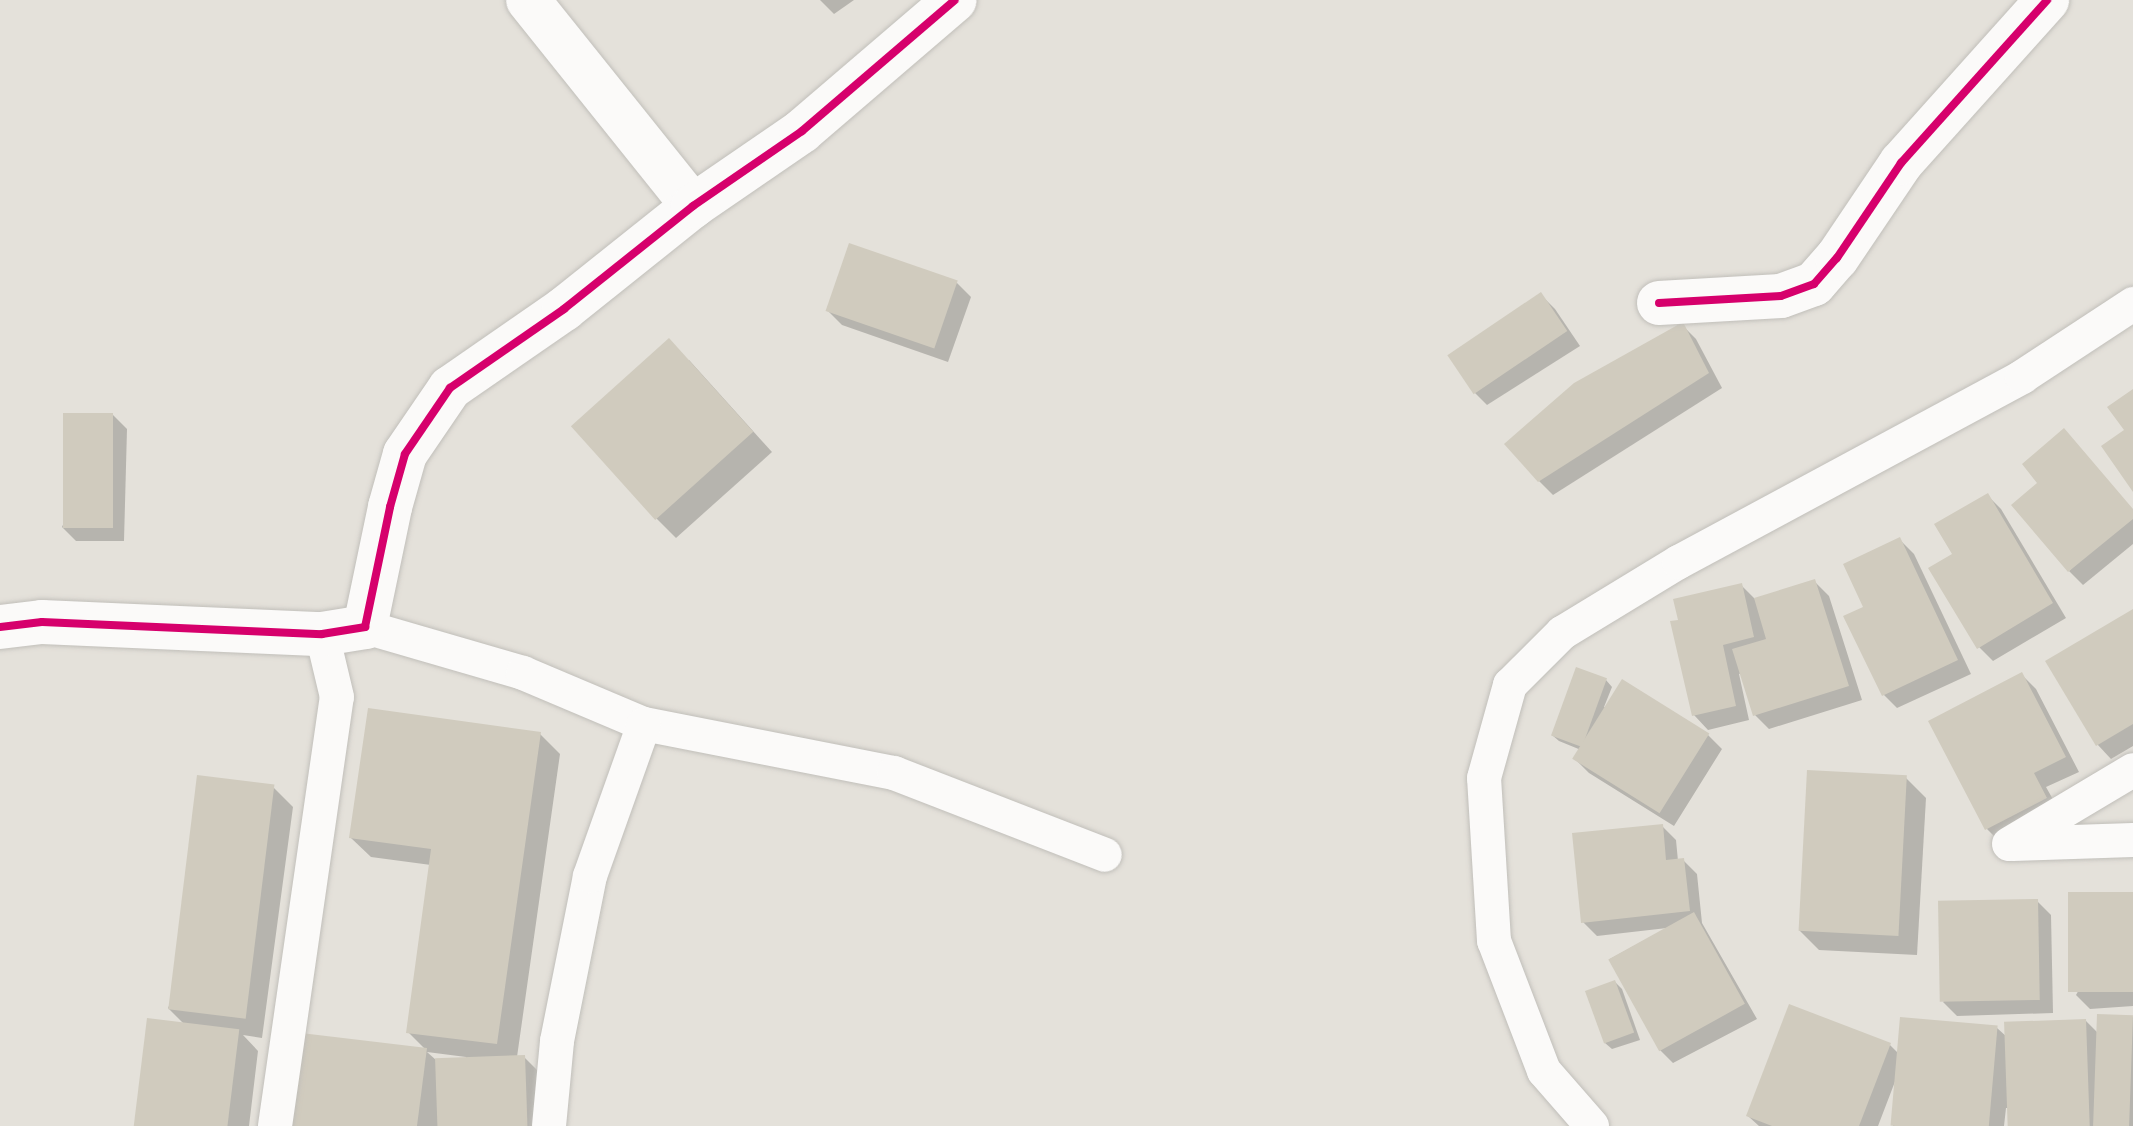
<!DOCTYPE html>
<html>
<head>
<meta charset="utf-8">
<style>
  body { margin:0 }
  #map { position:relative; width:2133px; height:1126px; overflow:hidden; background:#e4e1da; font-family:"Fira Sans",sans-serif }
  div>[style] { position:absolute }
  .shadow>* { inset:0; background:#0003 }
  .building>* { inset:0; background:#d0cbbe; transform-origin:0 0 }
  .roads { filter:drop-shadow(0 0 2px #c1bfba) drop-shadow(0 0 2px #c1bfba) }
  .service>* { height:34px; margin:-17px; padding:0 17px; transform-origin:17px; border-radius:17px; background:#fbfaf9 }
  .minor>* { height:44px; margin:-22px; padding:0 22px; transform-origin:22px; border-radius:22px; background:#fbfaf9 }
  .cycleway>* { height:8px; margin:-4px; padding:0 4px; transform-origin:4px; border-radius:4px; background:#d6006c }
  span { translate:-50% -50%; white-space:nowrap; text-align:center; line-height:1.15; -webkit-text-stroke:8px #f4efe4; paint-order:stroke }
</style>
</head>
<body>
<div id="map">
  <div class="shadow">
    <i style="clip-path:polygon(820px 0,854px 0,834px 14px)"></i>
    <i style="clip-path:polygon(957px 283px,971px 297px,948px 362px,842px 325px,828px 311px)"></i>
    <i style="clip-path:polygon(1541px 295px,1555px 309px,1580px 346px,1487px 405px,1473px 391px)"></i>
    <i style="clip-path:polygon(1682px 325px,1696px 339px,1722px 388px,1553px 495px,1539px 481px)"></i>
    <i style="clip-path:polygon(689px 360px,772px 452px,676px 538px,656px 518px)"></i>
    <i style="clip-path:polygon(113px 415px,127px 429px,124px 541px,76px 541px,62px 527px)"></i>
    <i style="clip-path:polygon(1987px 495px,2001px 509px,2066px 618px,1993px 661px,1979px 647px,1954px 554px)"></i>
    <i style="clip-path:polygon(2133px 509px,2133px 544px,2083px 585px,2069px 571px)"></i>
    <i style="clip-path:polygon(1900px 540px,1914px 554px,1971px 674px,1897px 708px,1883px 694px,1866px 608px)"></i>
    <i style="clip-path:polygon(1815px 582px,1829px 596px,1862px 700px,1769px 729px,1755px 715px,1742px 673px,1739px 674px,1749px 720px,1708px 730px,1694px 715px,1680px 621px,1741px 585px,1756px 600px)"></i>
    <i style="clip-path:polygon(2133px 612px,2133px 746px,2111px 759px,2097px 744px)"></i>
    <i style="clip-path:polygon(2022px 675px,2036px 689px,2079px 772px,2046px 787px,2060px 812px,2001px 843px,1987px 829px)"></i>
    <i style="clip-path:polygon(1606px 680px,1612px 687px,1604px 707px,1708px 735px,1722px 749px,1674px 826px,1589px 773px,1575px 759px,1581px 750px,1559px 741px,1552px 735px)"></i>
    <i style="clip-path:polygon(evenodd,540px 734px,560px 754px,517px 1057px,524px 1057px,544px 1077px,546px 1126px,292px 1126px,426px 1050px,408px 1032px,431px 865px,371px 857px,351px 838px,540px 734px,427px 1052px,466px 1057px,466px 1059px,436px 1060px,427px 1052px)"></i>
    <i style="clip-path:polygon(1906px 778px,1926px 798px,1917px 955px,1819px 950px,1799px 930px)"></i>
    <i style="clip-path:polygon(273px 787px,293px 807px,262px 1038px,243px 1035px,258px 1051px,249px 1126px,136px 1126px,184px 1024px,168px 1008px)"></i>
    <i style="clip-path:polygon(1662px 826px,1676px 840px,1678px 861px,1683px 860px,1697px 874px,1702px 923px,1757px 1019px,1673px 1063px,1659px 1049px,1610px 959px,1667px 928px,1597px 936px,1583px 922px)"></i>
    <i style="clip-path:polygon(2133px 894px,2133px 1006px,2090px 1009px,2076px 995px)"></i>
    <i style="clip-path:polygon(2037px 901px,2051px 915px,2053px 1013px,1957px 1016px,1943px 1002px)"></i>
    <i style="clip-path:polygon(1615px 982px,1622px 989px,1640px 1040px,1612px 1049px,1605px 1043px)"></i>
    <i style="clip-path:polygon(2133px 1017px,2133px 1126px,2009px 1126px,2008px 1108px,2006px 1108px,2004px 1126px,1893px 1126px,1896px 1079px,1878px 1126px,1759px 1126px,1748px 1116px,1889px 1044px,1899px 1054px,1997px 1028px,2007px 1037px,2086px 1021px,2099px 1034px)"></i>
  </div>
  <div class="building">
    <i style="left:849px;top:243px;width:115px;height:72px;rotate:19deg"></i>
    <i style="left:1541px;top:292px;width:47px;height:113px;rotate:56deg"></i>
    <i style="clip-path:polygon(1683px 322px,1709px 373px,1538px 482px,1504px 444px,1574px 383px)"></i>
    <i style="left:669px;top:338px;width:126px;height:132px;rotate:48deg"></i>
    <i style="clip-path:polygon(2133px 389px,2133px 492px,2101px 446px,2124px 430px,2107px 407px)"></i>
    <i style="left:63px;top:413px;width:50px;height:115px"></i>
    <i style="clip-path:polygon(2064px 428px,2133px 509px,2133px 519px,2068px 572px,2011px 505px,2037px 483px,2022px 464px)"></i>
    <i style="clip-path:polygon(1988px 493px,2053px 603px,1977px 649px,1928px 568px,1952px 554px,1934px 524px)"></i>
    <i style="clip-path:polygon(1900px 537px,1958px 660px,1882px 696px,1843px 616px,1863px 607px,1843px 564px)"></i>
    <i style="clip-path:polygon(1815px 579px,1849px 686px,1753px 716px,1732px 649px,1766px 639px,1754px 598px)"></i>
    <i style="clip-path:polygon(1742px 583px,1754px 637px,1723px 645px,1736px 706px,1692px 716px,1670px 621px,1678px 620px,1673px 599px)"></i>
    <i style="clip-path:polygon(2133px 609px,2133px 724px,2096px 746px,2045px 661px)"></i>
    <i style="left:1576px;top:667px;width:33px;height:73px;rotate:20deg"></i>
    <i style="clip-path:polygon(2022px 672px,2066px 757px,2034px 773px,2047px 798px,1985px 830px,1928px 721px)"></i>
    <i style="left:1622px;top:679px;width:103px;height:94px;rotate:32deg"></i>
    <i style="clip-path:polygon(368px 708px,541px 732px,497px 1044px,406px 1033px,431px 849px,349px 838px)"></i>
    <i style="left:1807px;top:770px;width:100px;height:161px;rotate:3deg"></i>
    <i style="left:197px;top:775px;width:78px;height:236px;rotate:7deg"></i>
    <i style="clip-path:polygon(1663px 824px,1666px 860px,1684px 858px,1690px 911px,1581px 923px,1572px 833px)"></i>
    <i style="left:2133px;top:892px;width:100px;height:65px;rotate:90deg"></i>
    <i style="left:2038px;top:899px;width:101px;height:100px;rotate:89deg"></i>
    <i style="left:1694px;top:912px;width:105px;height:98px;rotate:61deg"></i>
    <i style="left:1615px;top:980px;width:56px;height:32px;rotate:70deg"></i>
    <i style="clip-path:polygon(1789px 1004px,1891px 1043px,1859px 1126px,1772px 1126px,1746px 1116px)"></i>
    <i style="left:2097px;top:1014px;width:36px;height:112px;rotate:2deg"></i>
    <i style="left:1900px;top:1017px;width:98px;height:109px;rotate:5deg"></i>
    <i style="left:147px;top:1018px;width:93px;height:109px;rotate:7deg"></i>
    <i style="left:2086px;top:1019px;width:107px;height:82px;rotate:88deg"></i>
    <i style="clip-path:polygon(301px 1033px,427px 1048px,417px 1126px,290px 1126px)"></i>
    <i style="left:525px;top:1055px;width:71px;height:90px;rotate:88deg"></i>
  </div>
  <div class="roads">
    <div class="service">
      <i style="left:365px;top:627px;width:165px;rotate:16.2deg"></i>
      <i style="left:523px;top:673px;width:131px;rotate:22.9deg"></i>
      <i style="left:644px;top:724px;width:255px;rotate:11.1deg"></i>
      <i style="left:894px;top:773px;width:226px;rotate:21.2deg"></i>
      <i style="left:2009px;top:844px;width:144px;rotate:-30.8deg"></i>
      <i style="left:2013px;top:844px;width:120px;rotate:-1.9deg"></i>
      <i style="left:275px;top:1126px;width:433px;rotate:-81.8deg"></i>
      <i style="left:337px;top:697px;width:65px;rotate:-103.4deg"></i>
      <i style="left:549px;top:1126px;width:85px;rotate:-84.6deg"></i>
      <i style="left:557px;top:1041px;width:168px;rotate:-78.7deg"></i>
      <i style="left:590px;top:876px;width:161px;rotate:-70.4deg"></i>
      <i style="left:1592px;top:1126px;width:73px;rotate:-131.1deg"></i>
      <i style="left:1544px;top:1071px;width:139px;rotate:-111deg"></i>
      <i style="left:1494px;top:941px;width:163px;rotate:-93.5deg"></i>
      <i style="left:1484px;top:778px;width:97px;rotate:-74.4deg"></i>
      <i style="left:1510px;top:685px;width:74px;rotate:-45deg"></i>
      <i style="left:1562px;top:633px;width:137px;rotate:-31.3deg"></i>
      <i style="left:1679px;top:562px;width:390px;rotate:-28.3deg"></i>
      <i style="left:2022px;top:377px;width:133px;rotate:-33.3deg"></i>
    </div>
    <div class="minor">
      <i style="left:528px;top:0;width:264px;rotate:51.3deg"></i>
      <i style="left:1659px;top:303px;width:122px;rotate:-3.3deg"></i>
      <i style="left:1781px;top:296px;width:35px;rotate:-20deg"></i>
      <i style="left:1814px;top:284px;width:35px;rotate:-49deg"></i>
      <i style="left:1837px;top:258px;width:115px;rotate:-56deg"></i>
      <i style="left:1901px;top:163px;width:219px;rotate:-48.1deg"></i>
      <i style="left:0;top:627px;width:42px;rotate:-6.8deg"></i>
      <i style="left:42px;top:622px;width:280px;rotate:2.5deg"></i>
      <i style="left:322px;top:634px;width:44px;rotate:-9.2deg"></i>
      <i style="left:365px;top:627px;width:123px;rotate:-78.2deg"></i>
      <i style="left:390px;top:507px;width:55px;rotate:-74.2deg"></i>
      <i style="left:405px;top:454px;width:80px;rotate:-55.7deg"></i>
      <i style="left:450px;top:388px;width:139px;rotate:-34.7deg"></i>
      <i style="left:564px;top:309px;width:165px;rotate:-38.6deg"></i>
      <i style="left:693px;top:206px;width:132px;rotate:-34.5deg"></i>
      <i style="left:802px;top:131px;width:201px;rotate:-40.6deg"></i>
    </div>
  </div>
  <div class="cycleway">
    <i style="left:1659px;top:303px;width:122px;rotate:-3.3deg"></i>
    <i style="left:1781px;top:296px;width:35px;rotate:-20deg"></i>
    <i style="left:1814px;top:284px;width:35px;rotate:-49deg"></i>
    <i style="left:1837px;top:258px;width:115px;rotate:-56deg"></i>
    <i style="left:1901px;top:163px;width:219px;rotate:-48.1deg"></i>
    <i style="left:0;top:627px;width:42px;rotate:-6.8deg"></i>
    <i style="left:42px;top:622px;width:280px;rotate:2.5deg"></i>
    <i style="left:322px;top:634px;width:44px;rotate:-9.2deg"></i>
    <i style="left:365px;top:627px;width:123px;rotate:-78.2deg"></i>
    <i style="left:390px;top:507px;width:55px;rotate:-74.2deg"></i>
    <i style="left:405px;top:454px;width:80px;rotate:-55.7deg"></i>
    <i style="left:450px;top:388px;width:139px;rotate:-34.7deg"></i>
    <i style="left:564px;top:309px;width:165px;rotate:-38.6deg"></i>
    <i style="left:693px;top:206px;width:132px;rotate:-34.5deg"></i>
    <i style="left:802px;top:131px;width:201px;rotate:-40.6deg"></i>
  </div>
</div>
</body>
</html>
